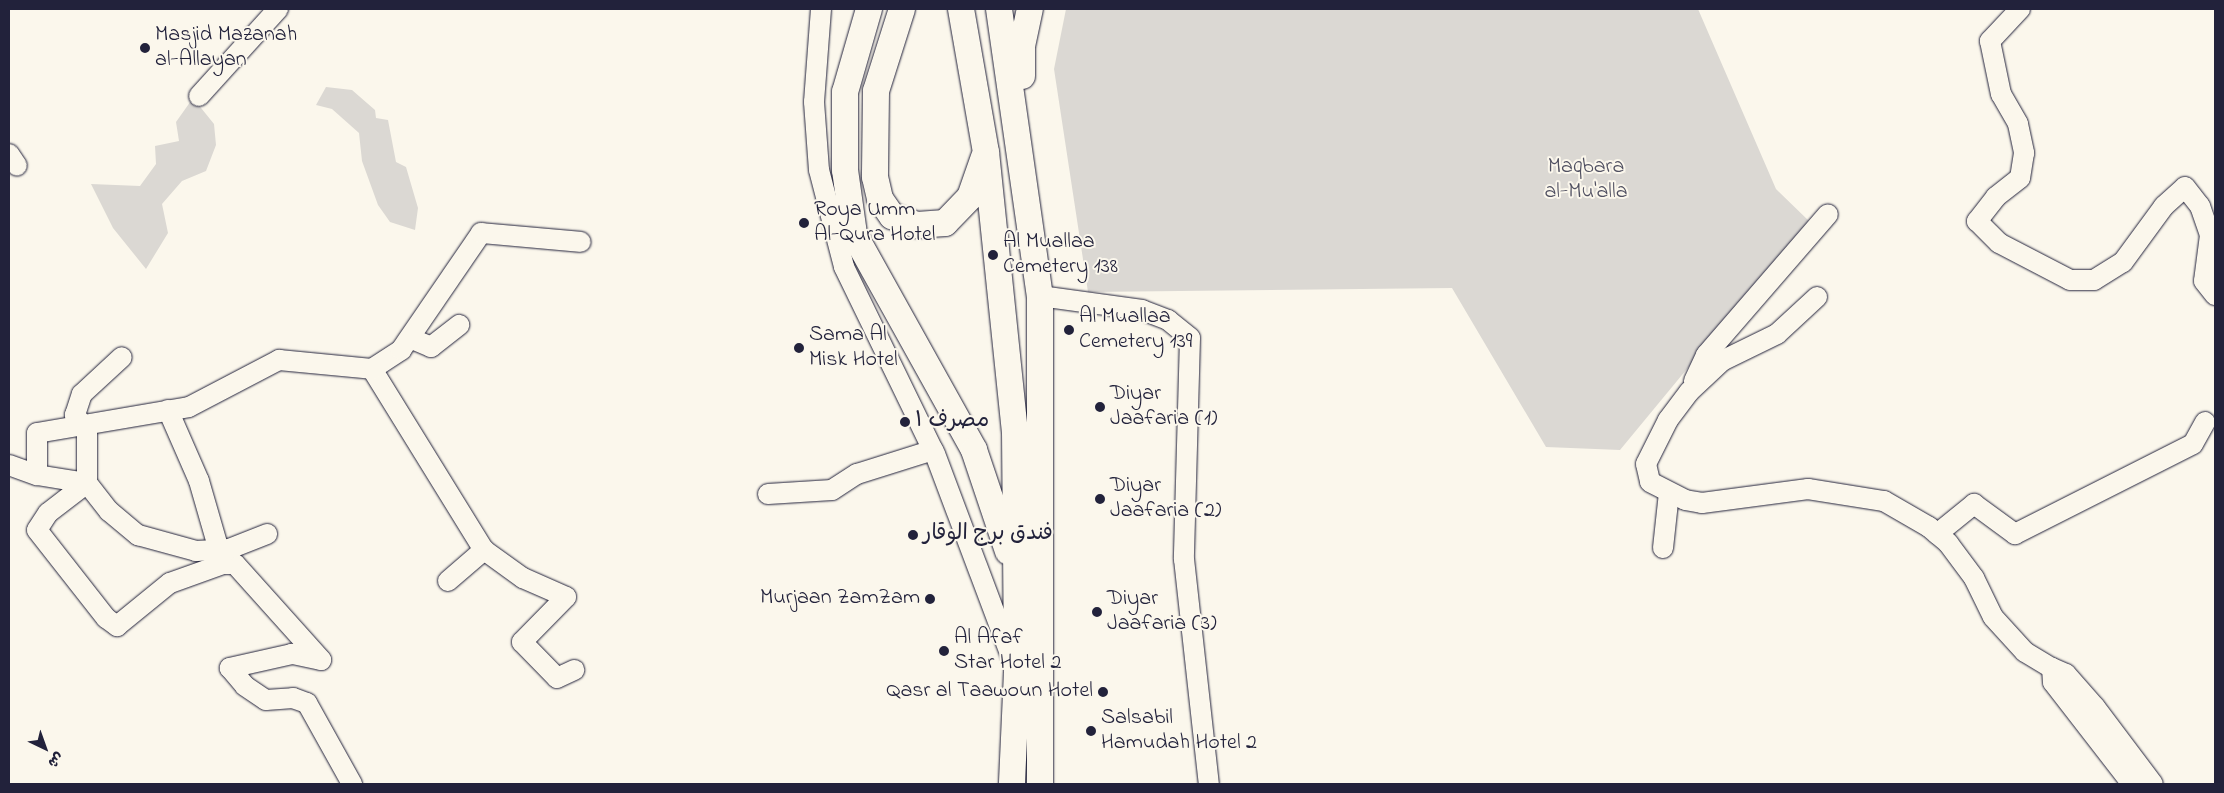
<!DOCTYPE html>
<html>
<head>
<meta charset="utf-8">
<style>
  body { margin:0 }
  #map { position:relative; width:2224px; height:793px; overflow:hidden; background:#fbf7ec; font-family:"Indie Flower","Playpen Sans Arabic",sans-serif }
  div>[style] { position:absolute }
  .green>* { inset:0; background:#dbd8d3 }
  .roads { filter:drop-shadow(0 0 1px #22223b) drop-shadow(0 0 1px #22223b) }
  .minor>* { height:20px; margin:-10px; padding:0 10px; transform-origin:10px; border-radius:10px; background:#fbf7ec }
  .major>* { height:26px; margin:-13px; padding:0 13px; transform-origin:13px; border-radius:13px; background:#fbf7ec }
  .dots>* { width:14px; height:14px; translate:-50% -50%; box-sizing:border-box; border:2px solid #fbf7ec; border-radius:50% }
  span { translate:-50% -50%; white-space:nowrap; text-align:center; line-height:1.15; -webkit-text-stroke:4px #fbf7ec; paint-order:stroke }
  .poi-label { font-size:22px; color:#22223b }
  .left { translate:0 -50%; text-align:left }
  .right { translate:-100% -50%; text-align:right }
  .park-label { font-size:22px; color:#505061 }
  .frame { position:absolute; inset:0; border:10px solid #22223b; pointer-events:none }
  .north { position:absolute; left:20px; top:723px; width:50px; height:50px; -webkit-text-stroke:4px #fbf7ec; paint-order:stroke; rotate:138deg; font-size:14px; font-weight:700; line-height:20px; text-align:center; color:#22223b }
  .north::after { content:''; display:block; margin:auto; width:18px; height:22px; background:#22223b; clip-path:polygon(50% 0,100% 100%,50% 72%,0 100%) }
</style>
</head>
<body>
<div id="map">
  <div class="green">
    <i style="clip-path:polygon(1066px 9px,1698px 9px,1776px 189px,1809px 221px,1620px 450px,1546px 447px,1452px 288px,1088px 292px,1054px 69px)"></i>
    <i style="clip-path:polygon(326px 87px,352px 90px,375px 110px,376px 118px,388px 120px,396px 162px,406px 167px,418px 208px,415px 230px,390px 222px,378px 205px,362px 161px,359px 133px,332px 109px,316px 105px)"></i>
    <i style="clip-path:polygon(193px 98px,214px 124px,216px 145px,206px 171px,182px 181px,162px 204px,168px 233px,146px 269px,113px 228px,91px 184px,140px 186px,156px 164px,155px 146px,179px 141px,176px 122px)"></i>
  </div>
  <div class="roads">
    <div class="minor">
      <i style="left:821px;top:9px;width:93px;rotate:94.3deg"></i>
      <i style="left:814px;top:102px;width:68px;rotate:85.8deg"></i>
      <i style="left:819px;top:170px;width:100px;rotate:75.5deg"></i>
      <i style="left:844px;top:267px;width:208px;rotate:64.1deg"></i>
      <i style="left:935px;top:454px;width:221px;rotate:69.4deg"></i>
      <i style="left:2020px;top:9px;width:44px;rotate:133.2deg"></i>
      <i style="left:1990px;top:41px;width:54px;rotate:78.3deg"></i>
      <i style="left:2001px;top:94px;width:34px;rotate:60deg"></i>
      <i style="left:2018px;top:124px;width:30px;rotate:78deg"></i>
      <i style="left:2024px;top:153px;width:25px;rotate:99deg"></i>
      <i style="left:2020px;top:178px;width:31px;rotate:142deg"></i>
      <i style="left:1996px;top:197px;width:31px;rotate:128deg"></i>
      <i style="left:1977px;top:221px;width:31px;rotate:45deg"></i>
      <i style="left:1999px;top:243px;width:80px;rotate:27.5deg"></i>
      <i style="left:2070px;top:280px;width:24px"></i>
      <i style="left:2094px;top:280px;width:34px;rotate:-32deg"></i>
      <i style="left:2123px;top:262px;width:69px;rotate:-53.8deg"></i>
      <i style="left:2164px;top:206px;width:28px;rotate:-42deg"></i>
      <i style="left:2185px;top:187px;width:24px;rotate:52deg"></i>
      <i style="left:2200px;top:206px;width:31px;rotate:71deg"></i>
      <i style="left:2210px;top:235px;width:46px;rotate:97.4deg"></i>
      <i style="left:2204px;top:281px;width:18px;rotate:52deg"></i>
      <i style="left:199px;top:96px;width:118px;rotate:-47.8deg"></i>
      <i style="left:9px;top:154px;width:14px;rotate:56deg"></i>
      <i style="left:1040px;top:296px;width:103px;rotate:7.8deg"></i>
      <i style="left:1142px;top:310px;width:28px;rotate:21deg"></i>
      <i style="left:1168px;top:320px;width:28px;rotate:39deg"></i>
      <i style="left:1190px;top:338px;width:221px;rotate:91.6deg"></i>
      <i style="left:1184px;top:559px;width:226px;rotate:83.7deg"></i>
      <i style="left:1817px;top:297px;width:54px;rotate:137.2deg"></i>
      <i style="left:1777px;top:334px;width:61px;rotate:153.9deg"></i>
      <i style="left:1722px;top:361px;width:45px;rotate:136.8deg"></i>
      <i style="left:1689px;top:392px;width:35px;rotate:127deg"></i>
      <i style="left:1668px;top:420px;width:49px;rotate:116.6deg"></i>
      <i style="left:1646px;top:464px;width:18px;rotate:77deg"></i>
      <i style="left:1650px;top:482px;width:39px;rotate:27deg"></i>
      <i style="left:1685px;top:500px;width:17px;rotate:10deg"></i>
      <i style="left:1702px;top:503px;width:107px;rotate:-7.5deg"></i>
      <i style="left:1808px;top:489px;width:77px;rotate:9deg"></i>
      <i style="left:1884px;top:501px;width:52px;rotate:30deg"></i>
      <i style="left:1929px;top:527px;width:25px;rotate:40deg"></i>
      <i style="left:1948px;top:543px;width:44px;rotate:53.4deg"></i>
      <i style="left:1974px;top:578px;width:43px;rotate:64deg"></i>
      <i style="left:1993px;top:617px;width:47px;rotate:47.6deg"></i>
      <i style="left:2025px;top:652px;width:31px;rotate:31deg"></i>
      <i style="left:410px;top:338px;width:23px;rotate:23deg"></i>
      <i style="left:431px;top:347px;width:36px;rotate:-38deg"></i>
      <i style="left:372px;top:369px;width:213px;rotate:58.3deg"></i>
      <i style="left:484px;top:550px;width:48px;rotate:35.7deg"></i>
      <i style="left:523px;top:578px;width:47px;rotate:23.8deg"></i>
      <i style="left:566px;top:597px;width:63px;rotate:134.4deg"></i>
      <i style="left:522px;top:642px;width:50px;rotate:45.8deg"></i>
      <i style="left:557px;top:678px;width:19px;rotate:-25deg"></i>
      <i style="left:1694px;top:381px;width:29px;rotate:-65deg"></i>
      <i style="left:1706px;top:355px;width:186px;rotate:-49.1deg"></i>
      <i style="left:168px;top:410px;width:77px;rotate:66.4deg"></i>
      <i style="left:199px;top:481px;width:86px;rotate:73.9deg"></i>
      <i style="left:223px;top:564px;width:12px"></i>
      <i style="left:235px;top:564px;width:129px;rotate:48.1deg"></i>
      <i style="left:83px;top:426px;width:14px;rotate:-126deg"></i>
      <i style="left:75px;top:415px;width:22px;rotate:-72deg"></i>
      <i style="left:82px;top:394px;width:54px;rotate:-42.8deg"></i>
      <i style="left:87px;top:426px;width:57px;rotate:90deg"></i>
      <i style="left:87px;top:483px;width:36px;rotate:52deg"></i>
      <i style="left:109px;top:511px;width:38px;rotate:40deg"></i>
      <i style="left:138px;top:535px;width:60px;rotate:15.4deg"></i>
      <i style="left:196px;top:551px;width:33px;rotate:-3deg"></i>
      <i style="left:229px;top:549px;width:41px;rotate:-21.5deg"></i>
      <i style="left:9px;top:465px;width:30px;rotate:20deg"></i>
      <i style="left:37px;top:475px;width:51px;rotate:9.1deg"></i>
      <i style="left:87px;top:483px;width:49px;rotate:142.4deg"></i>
      <i style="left:48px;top:513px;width:20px;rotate:123deg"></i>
      <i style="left:37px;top:530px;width:112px;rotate:51.9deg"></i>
      <i style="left:106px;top:618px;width:14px;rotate:36deg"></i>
      <i style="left:117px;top:626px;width:68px;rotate:-39.1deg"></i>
      <i style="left:170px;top:583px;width:56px;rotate:-19.7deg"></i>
      <i style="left:37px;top:475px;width:42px;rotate:-90deg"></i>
      <i style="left:37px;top:433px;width:154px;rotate:-9.7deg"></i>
      <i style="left:189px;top:407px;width:102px;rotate:-27.6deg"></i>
      <i style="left:279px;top:360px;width:93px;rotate:5.5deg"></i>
      <i style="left:372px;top:369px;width:35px;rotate:-33deg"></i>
      <i style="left:401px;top:350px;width:142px;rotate:-55.6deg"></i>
      <i style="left:481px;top:233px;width:100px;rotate:5.1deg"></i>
      <i style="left:768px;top:494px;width:64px;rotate:-3.6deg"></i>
      <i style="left:832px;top:490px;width:30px;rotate:-33deg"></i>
      <i style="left:857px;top:474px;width:80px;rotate:-17.5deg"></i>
      <i style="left:1937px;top:534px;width:48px;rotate:-39deg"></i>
      <i style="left:1974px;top:504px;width:51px;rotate:36.2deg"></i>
      <i style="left:2015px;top:534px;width:199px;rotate:-26.8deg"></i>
      <i style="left:2193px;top:444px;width:25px;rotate:-61deg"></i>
      <i style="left:1663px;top:548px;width:55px;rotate:-83.8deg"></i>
      <i style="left:448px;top:581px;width:48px;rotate:-40.7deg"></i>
      <i style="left:321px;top:660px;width:30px;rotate:-168deg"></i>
      <i style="left:292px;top:654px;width:64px;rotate:167.3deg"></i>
      <i style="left:230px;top:668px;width:23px;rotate:50deg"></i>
      <i style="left:245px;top:686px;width:25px;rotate:34deg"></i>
      <i style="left:266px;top:700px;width:27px;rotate:-4deg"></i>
      <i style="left:293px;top:698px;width:15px;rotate:20deg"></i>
      <i style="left:307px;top:703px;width:93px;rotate:60.9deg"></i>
      <i style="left:2132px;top:784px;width:129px;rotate:-127.8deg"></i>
      <i style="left:2053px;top:682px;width:14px;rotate:-94deg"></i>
      <i style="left:2052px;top:668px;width:15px;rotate:23deg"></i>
      <i style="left:2066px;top:674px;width:44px;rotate:48.7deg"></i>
      <i style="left:2095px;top:707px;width:96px;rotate:53deg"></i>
    </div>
    <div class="major">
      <i style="left:869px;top:9px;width:86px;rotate:106.1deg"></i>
      <i style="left:845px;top:92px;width:78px;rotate:90deg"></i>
      <i style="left:845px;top:170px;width:65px;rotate:82deg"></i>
      <i style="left:854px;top:234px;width:247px;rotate:60.9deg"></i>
      <i style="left:974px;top:450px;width:107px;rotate:71.4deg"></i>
      <i style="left:902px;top:9px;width:86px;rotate:107.6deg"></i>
      <i style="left:876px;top:91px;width:86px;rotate:90.7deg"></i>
      <i style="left:875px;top:177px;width:23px;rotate:77deg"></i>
      <i style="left:880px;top:199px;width:21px;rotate:55deg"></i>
      <i style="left:892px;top:216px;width:27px;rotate:20deg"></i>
      <i style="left:917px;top:225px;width:28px;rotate:-4deg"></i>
      <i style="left:945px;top:223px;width:36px;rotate:-46deg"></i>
      <i style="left:970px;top:197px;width:42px;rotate:-70.7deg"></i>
      <i style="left:961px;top:9px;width:145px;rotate:80.1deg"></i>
      <i style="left:986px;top:152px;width:281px;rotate:84.1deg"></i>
      <i style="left:1015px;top:431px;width:241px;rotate:89.5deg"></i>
      <i style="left:1017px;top:672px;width:112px;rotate:92.6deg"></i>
      <i style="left:999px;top:9px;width:290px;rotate:81.9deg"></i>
      <i style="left:1040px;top:296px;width:488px;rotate:90deg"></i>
      <i style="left:1022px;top:76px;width:30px;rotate:-90deg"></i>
      <i style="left:1022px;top:46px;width:38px;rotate:-78deg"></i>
    </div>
  </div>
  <div class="dots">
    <i style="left:145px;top:48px;background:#22223b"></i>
    <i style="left:804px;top:223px;background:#22223b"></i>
    <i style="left:993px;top:255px;background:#22223b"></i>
    <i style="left:1069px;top:330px;background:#22223b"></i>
    <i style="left:799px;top:348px;background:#22223b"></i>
    <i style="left:1100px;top:407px;background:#22223b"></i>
    <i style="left:905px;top:422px;background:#22223b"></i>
    <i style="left:1100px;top:499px;background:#22223b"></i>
    <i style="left:913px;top:535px;background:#22223b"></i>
    <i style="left:930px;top:599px;background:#22223b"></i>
    <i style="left:1097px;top:612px;background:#22223b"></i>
    <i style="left:944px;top:651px;background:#22223b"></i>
    <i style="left:1103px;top:692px;background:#22223b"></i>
    <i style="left:1091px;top:731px;background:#22223b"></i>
  </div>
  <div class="poi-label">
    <span class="left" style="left:155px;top:48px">Masjid Mazanah<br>al-Allayan</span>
    <span class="left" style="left:814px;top:223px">Roya Umm<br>Al-Qura Hotel</span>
    <span class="left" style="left:1003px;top:255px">Al Muallaa<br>Cemetery 138</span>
    <span class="left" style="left:1079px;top:330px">Al Muallaa<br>Cemetery 139</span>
    <span class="left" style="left:809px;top:348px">Sama Al<br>Misk Hotel</span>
    <span class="left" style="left:1110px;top:407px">Diyar<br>Jaafaria (1)</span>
    <span class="left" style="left:915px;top:422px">مصرف ١</span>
    <span class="left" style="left:1110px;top:499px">Diyar<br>Jaafaria (2)</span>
    <span class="left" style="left:923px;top:535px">فندق برج الوقار</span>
    <span class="right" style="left:920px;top:599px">Murjaan ZamZam</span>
    <span class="left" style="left:1107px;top:612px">Diyar<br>Jaafaria (3)</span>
    <span class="left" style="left:954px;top:651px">Al Afaf<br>Star Hotel 2</span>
    <span class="right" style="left:1093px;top:692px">Qasr al Taawoun Hotel</span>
    <span class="left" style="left:1101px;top:731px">Salsabil<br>Hamudah Hotel 2</span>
  </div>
  <div class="park-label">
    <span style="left:1586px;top:180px">Maqbara<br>al-Mu'alla</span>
  </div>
  <div class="frame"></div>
  <div class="north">ش</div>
</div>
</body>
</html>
